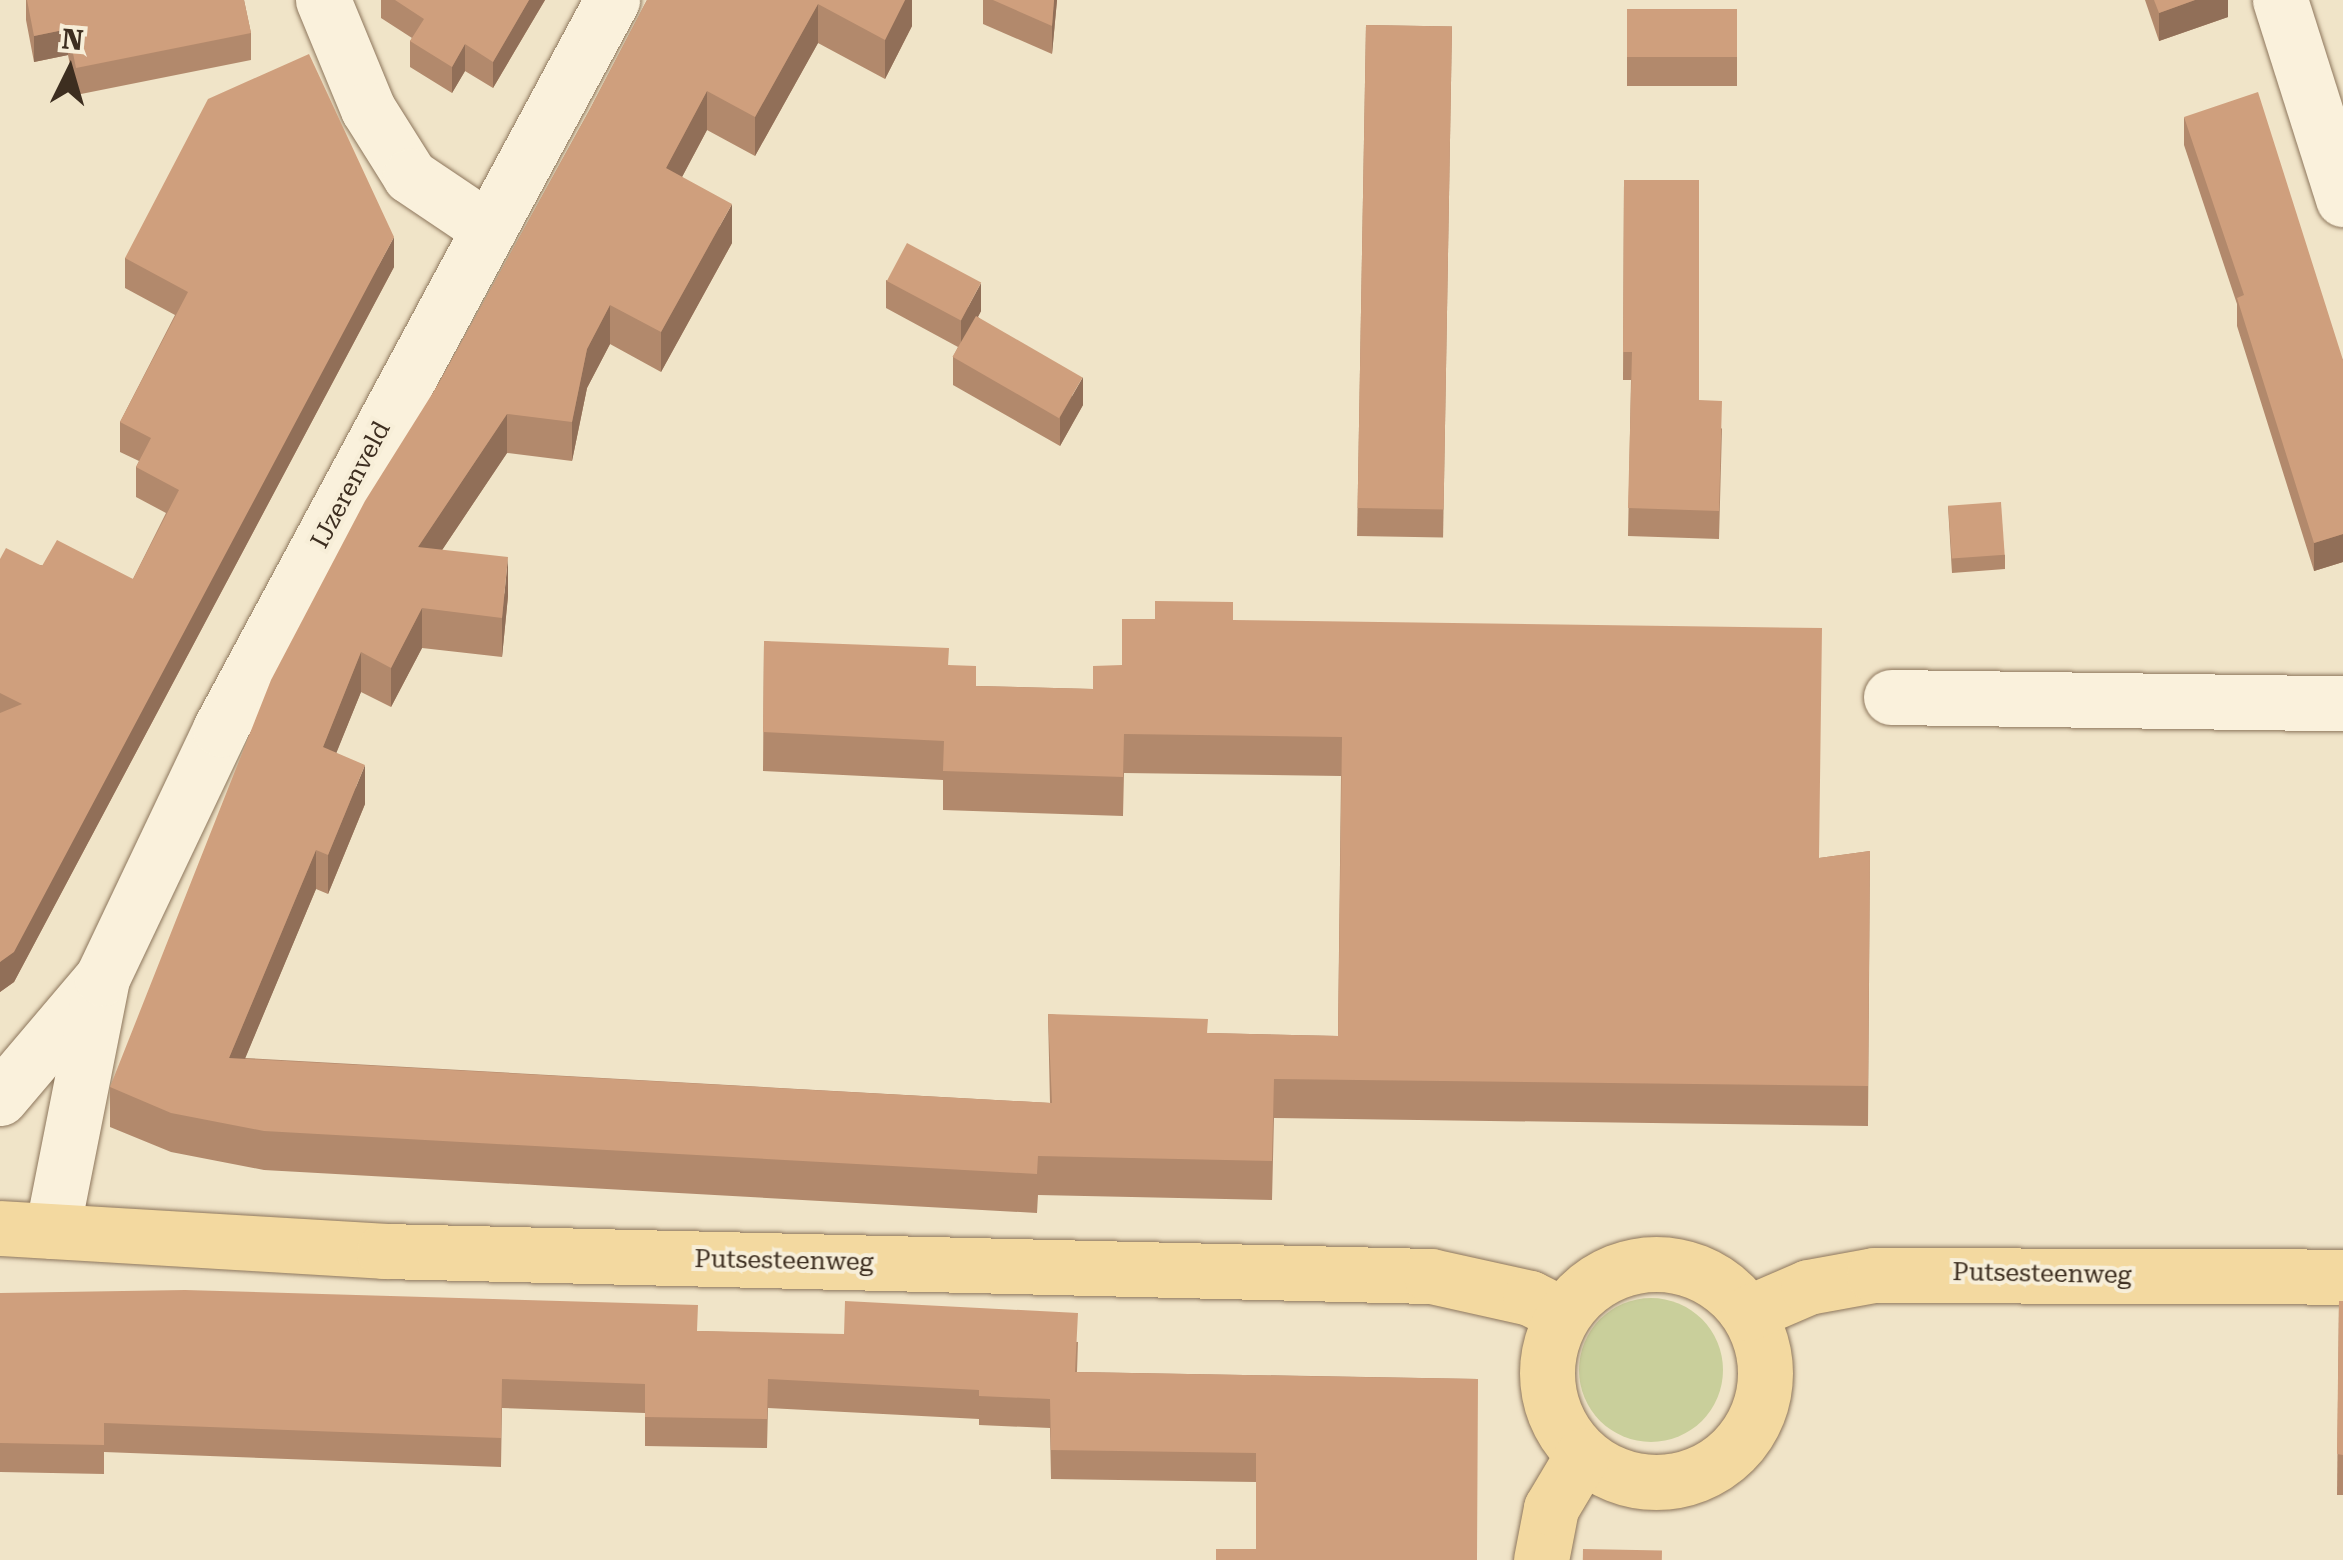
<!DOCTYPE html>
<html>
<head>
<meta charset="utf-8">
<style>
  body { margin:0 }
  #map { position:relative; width:2343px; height:1560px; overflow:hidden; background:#f0e4c8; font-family:"Roboto Serif",serif }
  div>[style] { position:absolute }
  .green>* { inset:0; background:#c9cf9b }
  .round { border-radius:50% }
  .roads { filter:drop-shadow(0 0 2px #8d765c) drop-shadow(0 0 2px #8d765c) }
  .minor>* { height:55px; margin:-27.5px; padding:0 27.5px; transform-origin:27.5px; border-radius:27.5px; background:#faf1dc }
  .major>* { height:55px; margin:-27.5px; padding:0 27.5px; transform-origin:27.5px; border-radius:27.5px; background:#f3d9a0 }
  .major>.ring { margin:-27.5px; padding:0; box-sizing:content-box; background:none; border:55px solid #f3d9a0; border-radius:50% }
  .wall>* { inset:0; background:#b2896c; transform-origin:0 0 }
  .shaded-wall>* { inset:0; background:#916f58 }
  .building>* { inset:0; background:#cf9f7d; transform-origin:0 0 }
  span { translate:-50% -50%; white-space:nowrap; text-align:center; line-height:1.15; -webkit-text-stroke:8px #f7eed8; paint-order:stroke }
  .street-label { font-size:25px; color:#3d2e20 }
  .north { position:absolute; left:20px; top:20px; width:100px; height:100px; -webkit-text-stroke:8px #f7eed8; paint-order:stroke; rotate:5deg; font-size:28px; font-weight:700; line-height:40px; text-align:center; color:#3d2e20 }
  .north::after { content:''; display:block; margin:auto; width:35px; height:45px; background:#3d2e20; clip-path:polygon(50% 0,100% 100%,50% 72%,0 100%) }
</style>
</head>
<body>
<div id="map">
  <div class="green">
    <i class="round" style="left:1579px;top:1298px;width:144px;height:144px"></i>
  </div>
  <div class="roads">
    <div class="minor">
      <i style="left:323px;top:0;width:118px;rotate:67.6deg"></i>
      <i style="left:368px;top:109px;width:79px;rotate:57.9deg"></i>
      <i style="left:410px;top:176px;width:95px;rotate:33.9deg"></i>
      <i style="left:2280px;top:0;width:209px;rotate:72.4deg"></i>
      <i style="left:1891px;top:697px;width:452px;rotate:0.8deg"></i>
      <i style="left:0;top:1098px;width:155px;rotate:-49.7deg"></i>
      <i style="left:52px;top:1231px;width:258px;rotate:-78.8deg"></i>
      <i style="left:102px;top:978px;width:276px;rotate:-64.6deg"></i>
      <i style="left:220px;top:729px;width:828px;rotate:-61.73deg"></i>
    </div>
    <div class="major">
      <i style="left:0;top:1228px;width:385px;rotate:3.4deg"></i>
      <i style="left:384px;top:1251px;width:1047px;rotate:1.37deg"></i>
      <i style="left:1431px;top:1276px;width:101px;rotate:12.5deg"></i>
      <i style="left:1530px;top:1298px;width:36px;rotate:27deg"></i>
      <i class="ring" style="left:1547px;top:1264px;width:163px;height:163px"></i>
      <i style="left:1748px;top:1313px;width:65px;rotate:-23.4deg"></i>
      <i style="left:1808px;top:1287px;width:67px;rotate:-10.3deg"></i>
      <i style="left:1874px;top:1275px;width:469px;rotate:0.2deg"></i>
      <i style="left:1541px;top:1560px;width:53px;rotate:-79.1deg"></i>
      <i style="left:1551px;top:1508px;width:61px;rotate:-59.2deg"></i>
    </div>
  </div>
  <div class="wall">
    <i style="clip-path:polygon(26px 0,244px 0,251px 33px,251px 60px,76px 95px,68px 55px,34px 62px,26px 20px)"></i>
    <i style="clip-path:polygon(381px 0,545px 0,493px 88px,465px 71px,452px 93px,410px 67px,410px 41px,412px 38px,381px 18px)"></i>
    <i style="clip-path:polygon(647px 0,912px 0,912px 26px,885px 79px,818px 43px,755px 156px,707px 130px,682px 177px,732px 243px,661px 372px,610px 344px,587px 388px,572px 461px,507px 453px,442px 550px,508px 596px,502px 657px,422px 648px,391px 707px,361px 692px,336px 753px,365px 804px,328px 894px,316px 889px,245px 1058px,1050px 1103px,1048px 1014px,1208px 1033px,1338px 1036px,1341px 776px,1124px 773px,1123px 816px,943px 810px,943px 780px,763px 771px,764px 641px,949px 665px,976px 686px,1093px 689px,1122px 665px,1233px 620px,1819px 858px,1870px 851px,1868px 1126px,1274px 1118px,1272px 1200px,1038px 1195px,1037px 1213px,264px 1170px,171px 1152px,110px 1127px,110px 1087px,439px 383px,589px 111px)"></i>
    <i style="clip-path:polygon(983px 0,1057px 0,1052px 54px,983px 24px)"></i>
    <i style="clip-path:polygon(2145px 0,2228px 0,2228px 17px,2159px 41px)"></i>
    <i style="left:1627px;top:9px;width:110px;height:77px"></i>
    <i style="left:1366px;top:25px;width:86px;height:511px;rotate:1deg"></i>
    <i style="clip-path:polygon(2184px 117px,2343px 360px,2343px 562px,2314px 571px,2237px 326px,2237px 304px,2184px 145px)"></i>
    <i style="clip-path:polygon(1624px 180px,1699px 400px,1722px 429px,1719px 539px,1628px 536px,1631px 380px,1623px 380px)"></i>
    <i style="clip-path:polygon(125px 258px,394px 267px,14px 982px,0 992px,0 559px,133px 579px,166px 513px,136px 497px,136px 467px,139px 461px,120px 452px,120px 422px,175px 315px,125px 288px)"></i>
    <i style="clip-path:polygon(886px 280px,981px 311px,978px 317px,1083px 405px,1060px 446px,953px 385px,953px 357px,958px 347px,886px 308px)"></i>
    <i style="clip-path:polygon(1948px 506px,2005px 555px,2005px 569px,1952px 573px)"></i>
    <i style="clip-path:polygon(0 1293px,698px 1331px,1078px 1342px,1077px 1372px,1478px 1379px,1256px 1549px,1256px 1482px,1051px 1479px,1050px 1428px,979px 1425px,979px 1419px,768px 1408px,767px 1448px,645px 1446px,645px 1413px,502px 1408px,501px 1467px,104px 1452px,104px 1474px,0 1472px)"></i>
    <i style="clip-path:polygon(2339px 1301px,2343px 1301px,2343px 1495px,2337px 1495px)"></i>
  </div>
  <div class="shaded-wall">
    <i style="clip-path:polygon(529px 0,545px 0,493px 88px,493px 62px)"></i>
    <i style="clip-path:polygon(905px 0,912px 0,912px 26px,885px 79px,885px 40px)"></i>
    <i style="clip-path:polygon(1054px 0,1057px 0,1052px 54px,1052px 26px)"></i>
    <i style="clip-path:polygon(2195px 0,2228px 0,2228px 17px,2159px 41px,2159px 13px)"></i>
    <i style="clip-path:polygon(818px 4px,818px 43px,755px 156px,755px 117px)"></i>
    <i style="clip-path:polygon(68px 29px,68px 55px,34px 62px,34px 36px)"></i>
    <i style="clip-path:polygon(465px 44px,465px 71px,452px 93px,452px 67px)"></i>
    <i style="clip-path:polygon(707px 91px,707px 130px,666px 207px,666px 168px)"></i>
    <i style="clip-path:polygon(732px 204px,732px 243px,661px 372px,661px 332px)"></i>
    <i style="clip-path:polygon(394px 237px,394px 267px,14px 982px,0 992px,0 962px)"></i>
    <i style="clip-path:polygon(981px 283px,981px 311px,961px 348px,961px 320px)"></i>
    <i style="clip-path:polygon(610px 305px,610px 344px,587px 388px,572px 461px,572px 422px,587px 349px)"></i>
    <i style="clip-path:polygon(1083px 377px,1083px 405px,1060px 446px,1060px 417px)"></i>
    <i style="clip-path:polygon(507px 414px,507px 453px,418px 586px,418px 547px)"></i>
    <i style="clip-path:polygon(2343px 534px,2343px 562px,2314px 571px,2314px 543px)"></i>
    <i style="clip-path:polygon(508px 557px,508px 596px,502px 657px,502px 618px)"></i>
    <i style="clip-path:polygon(422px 608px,422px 648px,391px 707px,391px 668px)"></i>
    <i style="clip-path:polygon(361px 652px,361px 692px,323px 786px,323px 747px)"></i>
    <i style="clip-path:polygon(365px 765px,365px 804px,328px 894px,328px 855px)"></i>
    <i style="clip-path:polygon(316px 850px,316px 889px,229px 1097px,229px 1058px)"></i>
  </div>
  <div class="building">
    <i style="clip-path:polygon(27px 0,244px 0,251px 33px,76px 68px,68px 29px,34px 36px)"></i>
    <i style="clip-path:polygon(395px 0,529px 0,493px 62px,465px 44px,452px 67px,410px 41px,424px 19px)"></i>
    <i style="clip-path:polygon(647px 0,905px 0,885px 40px,818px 4px,755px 117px,707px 91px,666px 168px,732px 204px,661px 332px,610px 305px,587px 349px,572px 422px,507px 414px,418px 547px,508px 557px,502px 618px,422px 608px,391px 668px,361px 652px,323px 747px,365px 765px,328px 855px,316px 850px,229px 1058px,1052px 1103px,1048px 1014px,1208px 1019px,1207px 1033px,1338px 1036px,1342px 737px,1124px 734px,1123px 777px,943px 771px,944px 741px,763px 732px,764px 641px,949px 648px,948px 665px,976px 666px,976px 686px,1093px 689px,1093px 666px,1122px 665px,1122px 619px,1155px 619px,1155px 601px,1233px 602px,1233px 620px,1822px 628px,1819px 858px,1870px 851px,1868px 1086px,1274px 1079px,1272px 1161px,1038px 1156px,1037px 1174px,264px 1131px,171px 1113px,110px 1087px,271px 680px,365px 501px,439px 383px,589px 111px)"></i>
    <i style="clip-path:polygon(993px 0,1054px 0,1052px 26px)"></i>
    <i style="clip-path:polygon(2154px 0,2195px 0,2159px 13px)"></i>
    <i style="left:1627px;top:9px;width:110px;height:48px"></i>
    <i style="left:1366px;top:25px;width:86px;height:483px;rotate:1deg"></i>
    <i style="clip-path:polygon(309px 54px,394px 237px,14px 952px,0 962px,0 713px,22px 704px,0 693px,0 559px,6px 548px,42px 566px,57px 540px,133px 579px,179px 490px,136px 467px,151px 438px,120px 422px,188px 292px,125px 258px,208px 99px)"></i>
    <i style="clip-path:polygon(2258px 92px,2343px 360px,2343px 534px,2314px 543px,2237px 298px,2244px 295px,2184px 117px)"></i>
    <i style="clip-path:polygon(1624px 180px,1699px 180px,1699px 400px,1722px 401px,1719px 511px,1628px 508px,1632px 352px,1623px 352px)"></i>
    <i style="left:907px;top:243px;width:84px;height:43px;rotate:28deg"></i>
    <i style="left:976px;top:316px;width:123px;height:47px;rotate:30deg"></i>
    <i style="left:2001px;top:502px;width:53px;height:53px;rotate:86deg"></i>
    <i style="clip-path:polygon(185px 1290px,698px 1305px,697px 1331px,844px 1334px,845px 1301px,1078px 1313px,1075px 1372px,1478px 1379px,1477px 1560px,1216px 1560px,1216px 1549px,1256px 1549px,1256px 1453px,1051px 1450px,1050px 1399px,979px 1396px,979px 1390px,768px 1379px,767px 1419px,645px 1417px,645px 1384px,502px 1379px,501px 1438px,104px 1423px,104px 1445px,0 1443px,0 1293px)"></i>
    <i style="clip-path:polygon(2339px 1301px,2343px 1301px,2343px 1455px,2337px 1454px)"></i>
    <i style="left:1583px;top:1549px;width:79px;height:11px;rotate:1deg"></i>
  </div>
  <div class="street-label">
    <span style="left:351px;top:485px;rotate:-62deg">IJzerenveld</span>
    <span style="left:784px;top:1261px;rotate:1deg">Putsesteenweg</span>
    <span style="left:2042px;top:1274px;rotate:1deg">Putsesteenweg</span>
  </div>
  <div class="north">N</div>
</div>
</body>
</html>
